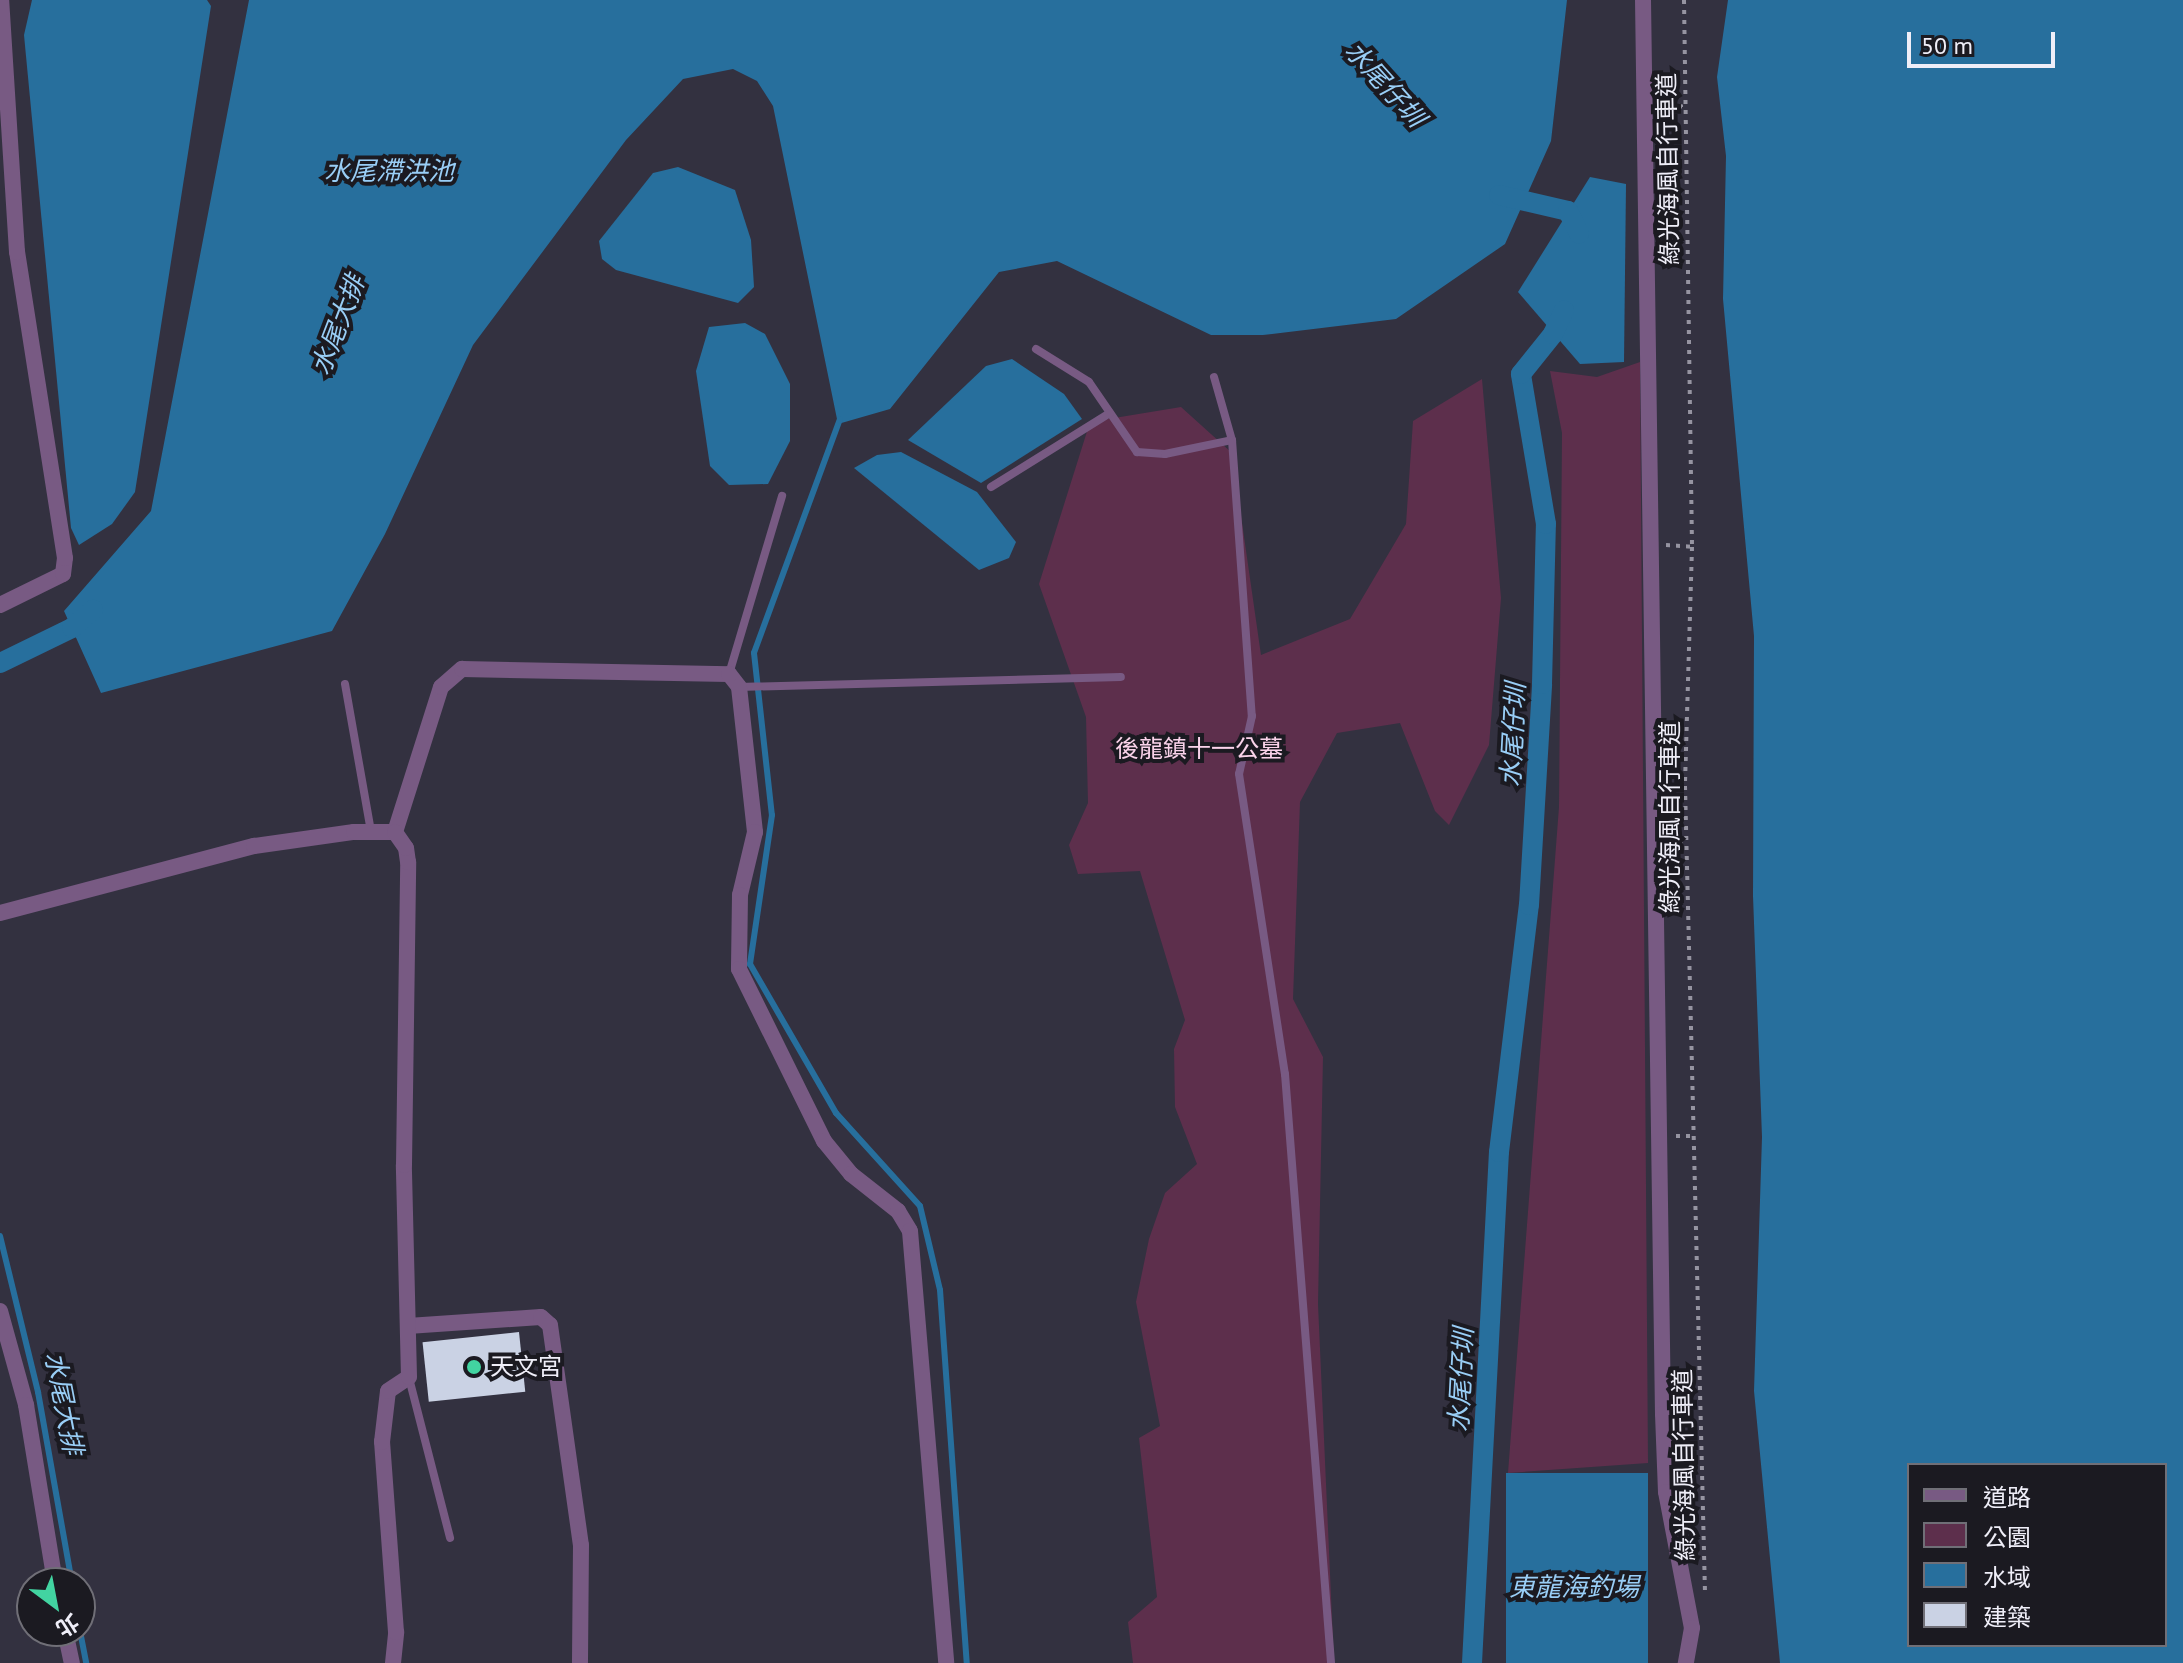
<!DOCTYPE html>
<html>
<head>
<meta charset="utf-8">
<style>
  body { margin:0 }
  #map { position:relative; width:2183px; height:1663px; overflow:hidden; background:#333140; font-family:"PT Sans","Noto Sans TC",sans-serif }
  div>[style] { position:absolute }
  .green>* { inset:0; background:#5d2f4c }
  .water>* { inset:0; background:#276f9d; transform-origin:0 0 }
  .stream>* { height:6px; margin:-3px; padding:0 3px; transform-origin:3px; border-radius:3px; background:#276f9d }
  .canal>* { height:20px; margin:-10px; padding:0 10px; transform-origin:10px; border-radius:10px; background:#276f9d }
  .building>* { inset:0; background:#cad2e4; transform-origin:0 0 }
  .path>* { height:4px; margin-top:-2px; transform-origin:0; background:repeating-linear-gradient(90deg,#9694a1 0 4px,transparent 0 10px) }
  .service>* { height:8px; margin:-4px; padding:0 4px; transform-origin:4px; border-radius:4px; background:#785a83 }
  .minor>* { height:16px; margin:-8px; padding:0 8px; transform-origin:8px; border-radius:8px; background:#785a83 }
  .dots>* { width:22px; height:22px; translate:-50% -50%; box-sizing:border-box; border:4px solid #1b1a21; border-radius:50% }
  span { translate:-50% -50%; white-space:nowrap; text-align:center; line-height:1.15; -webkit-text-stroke:8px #1b1a21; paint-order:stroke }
  .street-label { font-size:24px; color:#efeef8 }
  .park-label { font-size:24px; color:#fad3ea }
  .poi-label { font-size:24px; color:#efeef8 }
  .left { translate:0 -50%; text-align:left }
  .water-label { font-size:26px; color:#99cef6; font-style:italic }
  .legend { position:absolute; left:1907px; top:1463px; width:260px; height:184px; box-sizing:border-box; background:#1b1a21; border:2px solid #706f77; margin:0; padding:10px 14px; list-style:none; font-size:24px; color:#efeef8 }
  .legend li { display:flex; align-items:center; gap:16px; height:40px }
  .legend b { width:40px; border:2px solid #706f77 }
  .north { position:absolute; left:16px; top:1567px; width:80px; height:80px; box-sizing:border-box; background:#1b1a21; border:2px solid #706f77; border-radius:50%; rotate:148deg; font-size:22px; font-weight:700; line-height:32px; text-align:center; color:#efeef8 }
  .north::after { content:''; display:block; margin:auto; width:28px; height:36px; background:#42d4a1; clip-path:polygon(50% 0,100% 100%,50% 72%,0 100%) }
  .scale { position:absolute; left:1907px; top:32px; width:148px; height:36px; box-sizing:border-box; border:4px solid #efeef8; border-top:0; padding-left:10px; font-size:24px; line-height:28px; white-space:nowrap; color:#efeef8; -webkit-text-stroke:6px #1b1a21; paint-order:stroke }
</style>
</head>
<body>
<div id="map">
  <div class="green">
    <i style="clip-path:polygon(1640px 362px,1648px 1463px,1508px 1473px,1559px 807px,1562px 433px,1550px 371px,1597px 377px)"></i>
    <i style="clip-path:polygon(1482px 379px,1501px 598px,1489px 745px,1449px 825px,1435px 811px,1400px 723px,1337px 733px,1300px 802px,1293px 999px,1323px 1057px,1318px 1304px,1334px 1663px,1133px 1663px,1128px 1622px,1157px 1597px,1139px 1438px,1160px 1426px,1136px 1302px,1149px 1239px,1165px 1193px,1197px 1164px,1175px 1107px,1174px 1049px,1185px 1020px,1140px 871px,1078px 874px,1069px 845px,1088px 803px,1086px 717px,1039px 584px,1090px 422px,1181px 407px,1232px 453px,1261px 655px,1350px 619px,1406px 524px,1413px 421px)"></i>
  </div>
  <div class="water">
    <i style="clip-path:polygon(32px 0,207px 0,211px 6px,135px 492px,112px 524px,79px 545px,71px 528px,24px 35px)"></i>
    <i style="clip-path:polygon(249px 0,1567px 0,1551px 141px,1505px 244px,1396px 319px,1263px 335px,1211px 335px,1057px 261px,999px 272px,890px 409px,838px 424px,773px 106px,757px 81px,733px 69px,683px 79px,626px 140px,473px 345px,385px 534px,332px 631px,101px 693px,64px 611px,151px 511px)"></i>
    <i style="clip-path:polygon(evenodd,1728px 0,2183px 0,2183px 1663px,1780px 1663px,1754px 1391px,1762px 1137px,1753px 896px,1754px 636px,1723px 299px,1726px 156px,1717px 77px,1728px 0,1909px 1465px,2165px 1465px,2165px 1645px,1909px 1645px,1909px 1465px)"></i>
    <i style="clip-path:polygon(678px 167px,735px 190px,751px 240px,754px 287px,738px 303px,616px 270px,602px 259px,599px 241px,653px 173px)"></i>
    <i style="clip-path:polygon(1590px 177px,1626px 184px,1624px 362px,1580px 364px,1518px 292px)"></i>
    <i style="clip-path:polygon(745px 323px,765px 334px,790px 384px,790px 441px,768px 484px,729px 485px,710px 466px,696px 371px,709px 327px)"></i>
    <i style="clip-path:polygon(1012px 359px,1064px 394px,1082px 419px,981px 483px,908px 440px,986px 366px)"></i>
    <i style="clip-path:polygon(901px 452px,977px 492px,1016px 542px,1009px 558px,979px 570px,854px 468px,877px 455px)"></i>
    <i style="left:1648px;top:1473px;width:190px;height:142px;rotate:90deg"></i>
  </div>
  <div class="stream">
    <i style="left:840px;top:419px;width:249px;rotate:110.2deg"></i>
    <i style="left:754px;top:653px;width:163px;rotate:83.7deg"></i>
    <i style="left:772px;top:815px;width:151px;rotate:98.4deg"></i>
    <i style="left:750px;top:964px;width:172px;rotate:60deg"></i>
    <i style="left:836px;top:1113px;width:125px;rotate:47.9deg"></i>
    <i style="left:920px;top:1206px;width:86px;rotate:76.6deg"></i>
    <i style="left:940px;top:1290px;width:374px;rotate:85.9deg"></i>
    <i style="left:0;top:1236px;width:161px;rotate:76.3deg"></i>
    <i style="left:38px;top:1392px;width:194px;rotate:79.9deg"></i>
    <i style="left:80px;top:1631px;width:33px;rotate:79deg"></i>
  </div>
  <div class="canal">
    <i style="left:1499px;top:195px;width:71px;rotate:13.1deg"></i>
    <i style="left:1568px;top:211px;width:25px;rotate:64deg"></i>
    <i style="left:0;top:663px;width:80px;rotate:-25.9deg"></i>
    <i style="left:72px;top:628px;width:28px;rotate:-41deg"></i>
    <i style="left:1472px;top:1663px;width:512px;rotate:-86.98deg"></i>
    <i style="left:1499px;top:1152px;width:249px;rotate:-83.1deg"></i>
    <i style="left:1529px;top:905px;width:221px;rotate:-86.6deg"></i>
    <i style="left:1542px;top:684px;width:160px;rotate:-88.6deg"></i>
    <i style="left:1546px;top:524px;width:152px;rotate:-99.5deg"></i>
    <i style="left:1521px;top:374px;width:51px;rotate:-51.3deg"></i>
    <i style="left:1553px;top:334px;width:26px;rotate:-65deg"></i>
  </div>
  <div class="building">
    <i style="left:519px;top:1332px;width:60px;height:97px;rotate:84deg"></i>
  </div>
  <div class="path">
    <i style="left:1684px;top:0;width:547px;rotate:89.16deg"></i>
    <i style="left:1692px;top:547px;width:239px;rotate:91.7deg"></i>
    <i style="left:1685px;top:786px;width:807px;rotate:88.58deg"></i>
    <i style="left:1659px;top:102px;width:25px;rotate:11deg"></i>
    <i style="left:1666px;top:545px;width:26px;rotate:4deg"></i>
    <i style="left:1669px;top:842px;width:18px;rotate:3deg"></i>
    <i style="left:1676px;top:1136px;width:18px"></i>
  </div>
  <div class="service">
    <i style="left:1036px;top:349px;width:62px;rotate:31.9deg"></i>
    <i style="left:1089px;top:382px;width:85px;rotate:55.6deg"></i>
    <i style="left:1137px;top:452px;width:28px;rotate:4deg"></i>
    <i style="left:1165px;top:454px;width:68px;rotate:-11.8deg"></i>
    <i style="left:1214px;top:377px;width:66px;rotate:74.1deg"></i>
    <i style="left:1232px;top:440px;width:277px;rotate:85.9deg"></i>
    <i style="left:1252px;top:716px;width:59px;rotate:102.6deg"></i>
    <i style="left:1239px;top:774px;width:304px;rotate:81.3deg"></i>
    <i style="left:1285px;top:1074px;width:591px;rotate:85.53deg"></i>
    <i style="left:991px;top:487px;width:140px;rotate:-31.9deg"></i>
    <i style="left:729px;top:674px;width:186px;rotate:-73.4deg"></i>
    <i style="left:345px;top:684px;width:150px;rotate:80deg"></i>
    <i style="left:739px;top:687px;width:382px;rotate:-1.5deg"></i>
    <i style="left:409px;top:1378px;width:165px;rotate:75.6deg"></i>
  </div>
  <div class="minor">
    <i style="left:1643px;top:0;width:1414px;rotate:89.19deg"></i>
    <i style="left:1663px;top:1414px;width:78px;rotate:87.8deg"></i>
    <i style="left:1666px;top:1492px;width:138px;rotate:79.2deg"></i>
    <i style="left:1692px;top:1628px;width:36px;rotate:100deg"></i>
    <i style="left:0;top:605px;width:70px;rotate:-26.2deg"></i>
    <i style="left:63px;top:574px;width:16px;rotate:-83deg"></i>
    <i style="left:65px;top:558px;width:310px;rotate:-98.9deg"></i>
    <i style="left:17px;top:252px;width:253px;rotate:-93.6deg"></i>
    <i style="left:0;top:913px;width:263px;rotate:-14.8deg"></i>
    <i style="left:254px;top:846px;width:101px;rotate:-8deg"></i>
    <i style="left:354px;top:832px;width:41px"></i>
    <i style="left:395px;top:832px;width:152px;rotate:-72.4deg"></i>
    <i style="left:441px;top:687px;width:28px;rotate:-41deg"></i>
    <i style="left:462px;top:669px;width:267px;rotate:1.1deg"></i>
    <i style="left:729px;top:674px;width:16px;rotate:52deg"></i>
    <i style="left:739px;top:687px;width:146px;rotate:83.7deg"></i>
    <i style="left:755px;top:832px;width:65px;rotate:103.4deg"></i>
    <i style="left:740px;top:895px;width:74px;rotate:90.8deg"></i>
    <i style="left:739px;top:969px;width:192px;rotate:63.7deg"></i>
    <i style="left:824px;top:1141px;width:43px;rotate:50.7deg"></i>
    <i style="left:851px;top:1174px;width:60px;rotate:38.2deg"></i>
    <i style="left:898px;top:1211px;width:23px;rotate:59deg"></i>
    <i style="left:910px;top:1231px;width:433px;rotate:85.2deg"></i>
    <i style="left:0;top:1311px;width:98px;rotate:74.5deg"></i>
    <i style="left:26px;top:1405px;width:180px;rotate:80.7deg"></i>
    <i style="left:408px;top:1326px;width:133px;rotate:-3.9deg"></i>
    <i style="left:541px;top:1317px;width:12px;rotate:42deg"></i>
    <i style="left:550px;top:1325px;width:222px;rotate:82deg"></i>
    <i style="left:581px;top:1545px;width:118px;rotate:90.5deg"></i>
    <i style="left:65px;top:1631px;width:33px;rotate:78deg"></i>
    <i style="left:393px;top:1663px;width:31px;rotate:-84deg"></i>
    <i style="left:396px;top:1632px;width:191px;rotate:-94.2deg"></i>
    <i style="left:382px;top:1442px;width:51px;rotate:-83.3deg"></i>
    <i style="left:388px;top:1391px;width:25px;rotate:-34deg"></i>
    <i style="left:409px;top:1377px;width:212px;rotate:-91.4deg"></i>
    <i style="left:404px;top:1165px;width:303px;rotate:-89.2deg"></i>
    <i style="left:408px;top:862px;width:14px;rotate:-98deg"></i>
    <i style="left:406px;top:848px;width:19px;rotate:-125deg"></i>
  </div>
  <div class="dots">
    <i style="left:474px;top:1367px;background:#42d4a1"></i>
  </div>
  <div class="street-label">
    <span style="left:1668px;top:169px;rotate:-91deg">綠光海風自行車道</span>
    <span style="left:1670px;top:817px;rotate:-90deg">綠光海風自行車道</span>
    <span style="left:1684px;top:1465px;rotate:-91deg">綠光海風自行車道</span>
  </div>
  <div class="park-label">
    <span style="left:1199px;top:749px">後龍鎮十一公墓</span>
  </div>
  <div class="poi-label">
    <span class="left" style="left:490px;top:1367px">天文宮</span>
  </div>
  <div class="water-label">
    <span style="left:1385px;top:84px;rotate:48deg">水尾仔圳</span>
    <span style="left:389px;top:171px">水尾滯洪池</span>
    <span style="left:338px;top:325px;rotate:-69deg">水尾大排</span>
    <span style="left:1513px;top:735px;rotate:-87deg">水尾仔圳</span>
    <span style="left:1461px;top:1380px;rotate:-87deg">水尾仔圳</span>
    <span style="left:64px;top:1403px;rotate:79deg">水尾大排</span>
    <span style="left:1574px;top:1587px">東龍海釣場</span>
  </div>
  <ul class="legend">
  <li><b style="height:10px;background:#785a83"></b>道路</li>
  <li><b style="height:22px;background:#5d2f4c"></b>公園</li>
  <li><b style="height:22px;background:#276f9d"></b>水域</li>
  <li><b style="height:22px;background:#cad2e4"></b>建築</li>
  </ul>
  <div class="north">北</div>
  <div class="scale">50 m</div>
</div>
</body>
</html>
